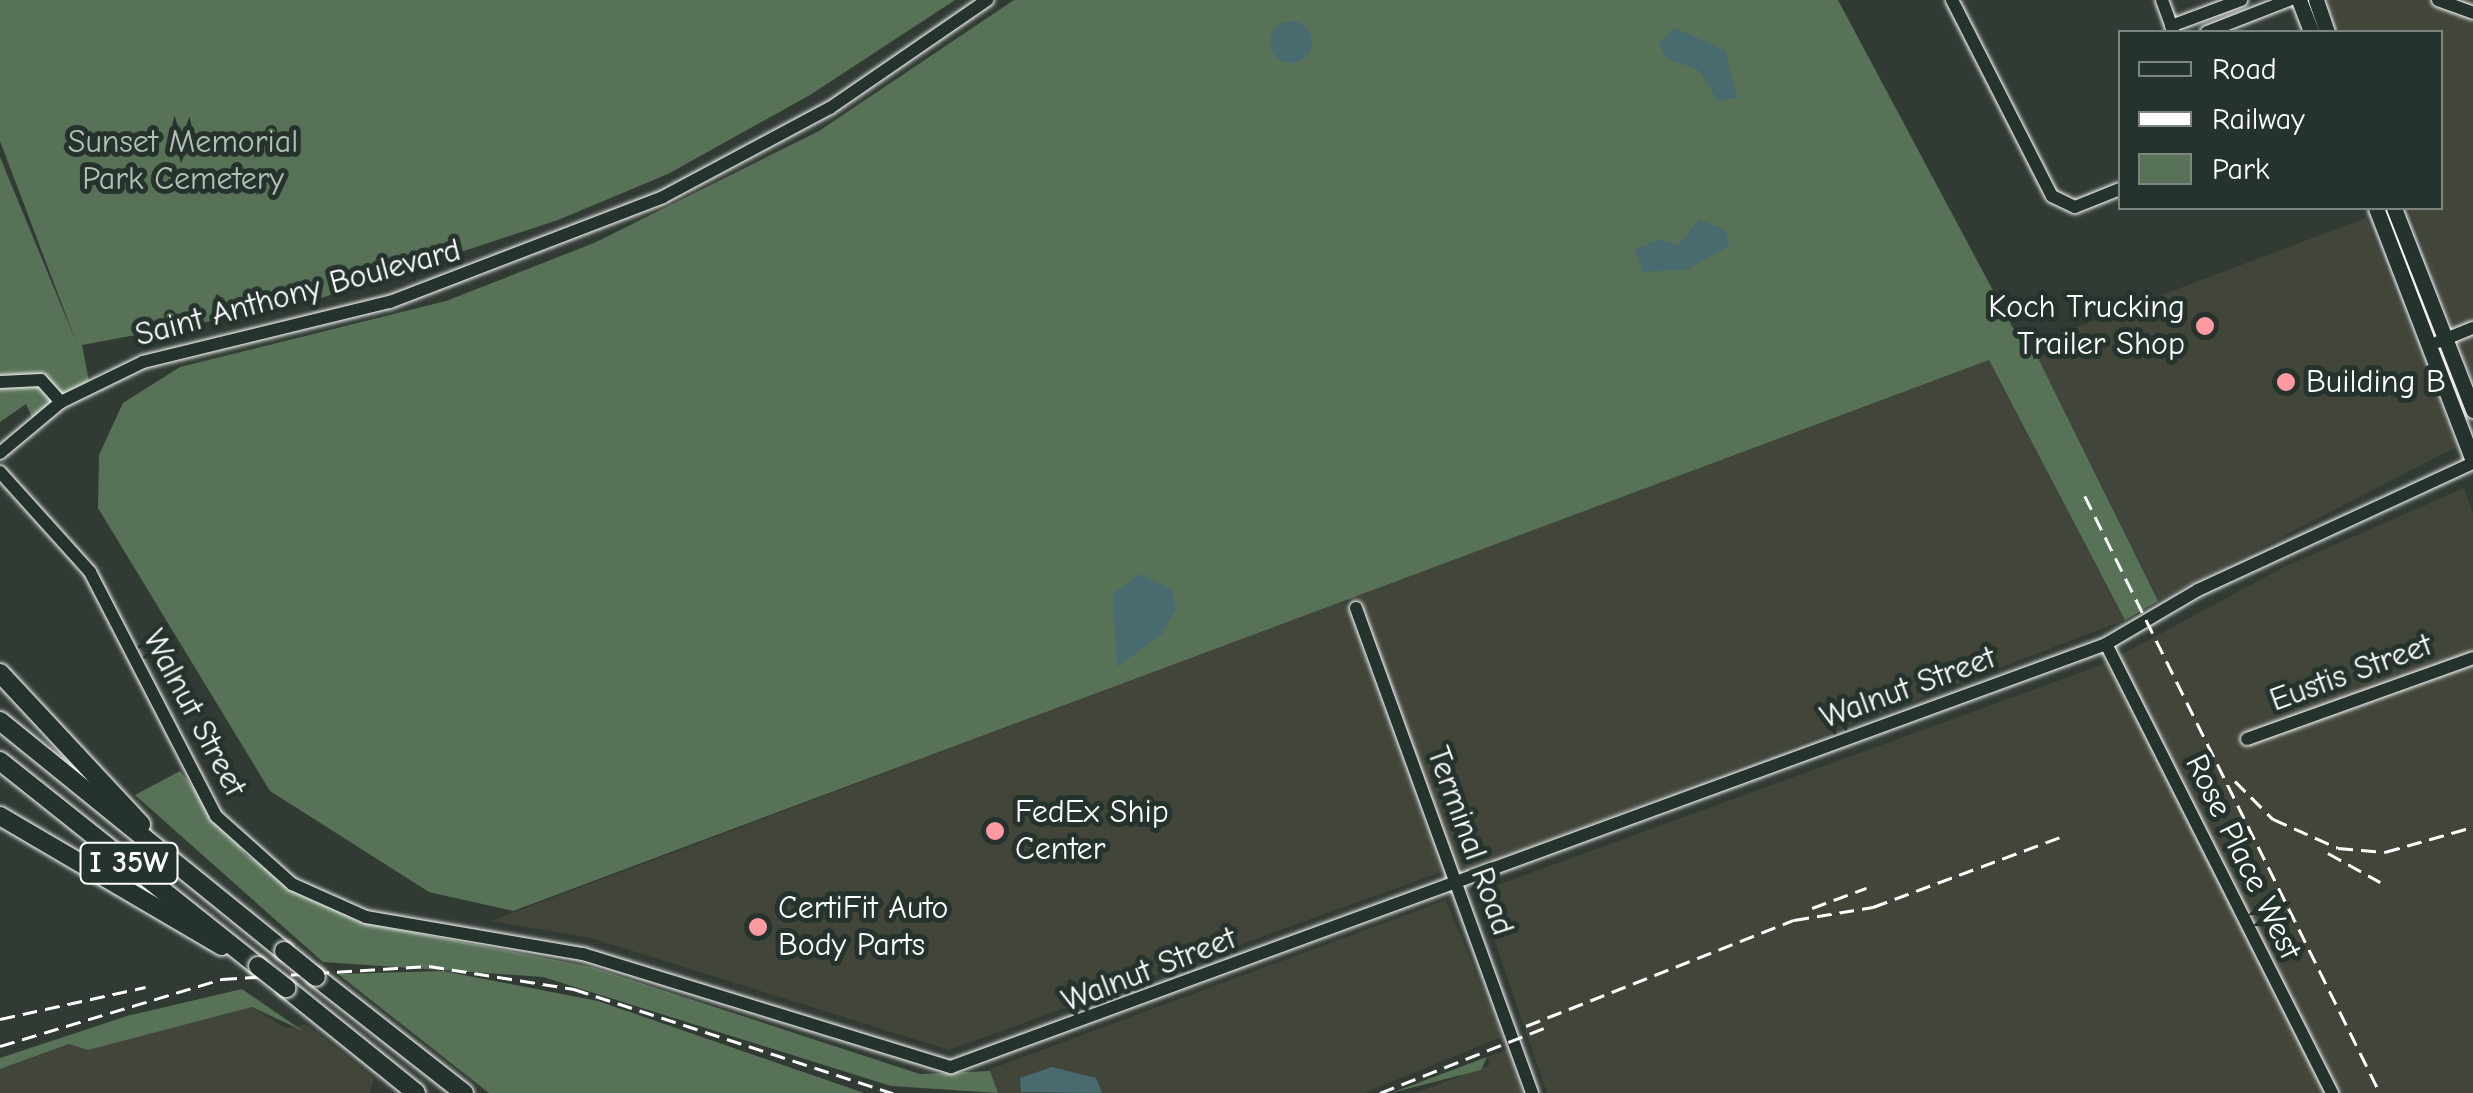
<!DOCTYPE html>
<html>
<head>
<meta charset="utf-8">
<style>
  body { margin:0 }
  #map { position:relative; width:2473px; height:1093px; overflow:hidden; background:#323b33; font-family:"Comic Neue",sans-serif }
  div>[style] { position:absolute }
  .built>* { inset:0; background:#41453a }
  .green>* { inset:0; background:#587258 }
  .water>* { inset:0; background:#496b70 }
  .round { border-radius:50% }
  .roads { filter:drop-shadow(0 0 2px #fff) drop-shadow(0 0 2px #fff) }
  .minor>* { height:12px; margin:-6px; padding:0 6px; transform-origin:6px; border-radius:6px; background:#26332d }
  .major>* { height:15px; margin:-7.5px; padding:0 7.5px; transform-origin:7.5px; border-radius:7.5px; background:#26332d }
  .highway>* { height:18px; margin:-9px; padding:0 9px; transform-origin:9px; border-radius:9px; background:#26332d }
  .rail>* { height:2.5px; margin-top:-1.25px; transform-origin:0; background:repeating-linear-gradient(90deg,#fff 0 15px,transparent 0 23px) }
  .bridges { filter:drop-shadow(0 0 2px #fff) drop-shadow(0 0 2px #fff) }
  .highway-bridge>* { height:18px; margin:-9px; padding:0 9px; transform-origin:9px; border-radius:9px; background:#26332d }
  .dots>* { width:28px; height:28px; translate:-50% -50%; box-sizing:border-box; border:5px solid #26332d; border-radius:50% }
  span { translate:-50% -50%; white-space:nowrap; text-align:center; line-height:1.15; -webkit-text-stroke:10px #26332d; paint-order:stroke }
  .shield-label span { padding:2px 8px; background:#26332d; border:2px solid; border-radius:8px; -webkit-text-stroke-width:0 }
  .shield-label { font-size:30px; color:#fff; font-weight:700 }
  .park-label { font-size:32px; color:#b4c0b4 }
  .street-label { font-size:32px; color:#fff }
  .poi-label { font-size:32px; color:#fff }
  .right { translate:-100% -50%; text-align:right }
  .left { translate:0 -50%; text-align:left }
  .legend { position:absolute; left:2118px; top:30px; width:325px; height:180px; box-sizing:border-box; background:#26332d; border:2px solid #7d8581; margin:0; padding:12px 18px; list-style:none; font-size:30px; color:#fff }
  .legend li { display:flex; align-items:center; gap:20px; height:50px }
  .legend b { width:50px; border:2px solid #7d8581 }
</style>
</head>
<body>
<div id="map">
  <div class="built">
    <i style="clip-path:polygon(2328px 0,2473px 0,2473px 383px,2409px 208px,2440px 208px,2440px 32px,2341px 32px)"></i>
    <i style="clip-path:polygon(2366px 218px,2456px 447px,2158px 601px,2026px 346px)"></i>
    <i style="clip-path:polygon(1989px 360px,2125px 620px,1466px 871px,1456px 865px,1360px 604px,1347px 599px)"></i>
    <i style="clip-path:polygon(2464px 488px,2473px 514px,2473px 1093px,1547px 1093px,1478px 892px,2104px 664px,2284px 567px)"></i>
    <i style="clip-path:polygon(1345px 600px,1441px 872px,949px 1050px,591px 938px,491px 921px)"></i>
    <i style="clip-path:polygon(1446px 900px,1502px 1037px,1364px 1093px,998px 1093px,988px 1070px)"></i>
    <i style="clip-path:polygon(252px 1007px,285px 1028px,307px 1025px,374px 1078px,370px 1093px,0 1093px,0 1069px,69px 1044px,87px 1049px)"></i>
    <i style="clip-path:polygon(1507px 1050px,1522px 1093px,1415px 1093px,1490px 1065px,1487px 1057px)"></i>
  </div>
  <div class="green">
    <i style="clip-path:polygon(0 0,955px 0,810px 95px,668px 174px,558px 220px,306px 303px,82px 345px,90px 387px,34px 422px,26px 404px,0 422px,0 157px,77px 344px,0 141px)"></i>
    <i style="clip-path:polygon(1014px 0,1838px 0,2020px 341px,2036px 354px,2158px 601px,2125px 620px,1989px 360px,513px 911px,429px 892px,270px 791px,98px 508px,99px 455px,123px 403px,180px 367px,446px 301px,594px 243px,819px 131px)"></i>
    <i style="clip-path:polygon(180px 771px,247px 856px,359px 922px,592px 967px,920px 1074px,990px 1071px,998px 1093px,891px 1086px,543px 977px,323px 962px,135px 795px)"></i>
    <i style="clip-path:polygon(443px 971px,598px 1001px,864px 1093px,489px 1093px,338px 974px)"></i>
    <i style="clip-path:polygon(242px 989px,303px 1031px,252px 1007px,88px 1050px,69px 1044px,0 1069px,0 1058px,127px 1016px)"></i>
    <i style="clip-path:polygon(1487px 1057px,1481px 1070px,1391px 1093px)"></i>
  </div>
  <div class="water">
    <i class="round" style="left:1270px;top:21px;width:42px;height:42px"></i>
    <i style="clip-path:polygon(1674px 28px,1725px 50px,1737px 98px,1718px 101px,1698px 70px,1667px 58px,1659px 44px)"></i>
    <i style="clip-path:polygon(1699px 219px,1726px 230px,1729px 246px,1687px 270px,1643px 272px,1634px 250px,1660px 239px,1678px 246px)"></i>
    <i style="clip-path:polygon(1139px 574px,1171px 589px,1176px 609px,1162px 634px,1117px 667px,1113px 594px)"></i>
    <i style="clip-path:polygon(1052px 1067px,1096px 1078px,1102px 1093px,1021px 1092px,1020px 1078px)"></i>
  </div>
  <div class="roads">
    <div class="minor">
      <i style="left:1952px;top:0;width:220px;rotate:63deg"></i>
      <i style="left:2052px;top:196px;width:25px;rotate:26deg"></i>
      <i style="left:2075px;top:207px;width:48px;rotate:-21.8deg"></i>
      <i style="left:2162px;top:0;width:32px;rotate:70deg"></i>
      <i style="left:2438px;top:0;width:37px;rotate:20deg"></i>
      <i style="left:2171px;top:26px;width:75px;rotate:-20.4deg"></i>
      <i style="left:2207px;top:32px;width:88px;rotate:-21.3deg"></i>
      <i style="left:2438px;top:342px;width:38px;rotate:-22deg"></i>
      <i style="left:0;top:382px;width:41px;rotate:-2.8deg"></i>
      <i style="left:41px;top:380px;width:30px;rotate:48deg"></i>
      <i style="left:0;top:453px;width:80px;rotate:-39.9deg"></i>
      <i style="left:61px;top:402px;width:91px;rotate:-26deg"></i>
      <i style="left:143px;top:362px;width:254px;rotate:-13.7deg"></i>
      <i style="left:390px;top:302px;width:292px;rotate:-21deg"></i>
      <i style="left:663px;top:197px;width:189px;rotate:-28.1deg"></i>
      <i style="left:830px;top:108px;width:191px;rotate:-34.5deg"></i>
      <i style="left:0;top:472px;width:135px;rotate:48deg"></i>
      <i style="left:90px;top:572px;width:275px;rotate:62.7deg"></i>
      <i style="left:216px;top:816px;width:102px;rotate:41.8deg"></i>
      <i style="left:292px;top:884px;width:81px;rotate:24deg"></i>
      <i style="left:366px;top:917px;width:220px;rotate:9.7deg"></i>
      <i style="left:583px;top:954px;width:385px;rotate:17.1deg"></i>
      <i style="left:951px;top:1067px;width:1230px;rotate:-20.11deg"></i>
      <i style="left:2106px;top:644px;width:107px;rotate:-30.4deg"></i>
      <i style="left:2198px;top:590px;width:303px;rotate:-24.8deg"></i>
      <i style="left:1356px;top:608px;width:516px;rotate:70.05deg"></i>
      <i style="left:2106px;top:644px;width:503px;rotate:63.28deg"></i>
      <i style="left:2247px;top:739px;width:240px;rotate:-19.7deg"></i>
    </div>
    <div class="major">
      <i style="left:2299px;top:0;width:34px;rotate:69deg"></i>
      <i style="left:2316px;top:0;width:34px;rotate:71deg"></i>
      <i style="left:2376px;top:208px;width:271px;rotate:69deg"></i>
      <i style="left:2394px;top:208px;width:217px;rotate:68.6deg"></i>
    </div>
    <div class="highway">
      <i style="left:0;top:673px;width:207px;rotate:47deg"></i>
      <i style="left:0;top:721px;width:365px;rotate:39deg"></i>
      <i style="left:0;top:761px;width:330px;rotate:38.5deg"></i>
      <i style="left:0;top:816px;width:257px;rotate:30.4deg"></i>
      <i style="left:316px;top:977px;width:188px;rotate:38.1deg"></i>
      <i style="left:286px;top:988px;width:167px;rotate:38.9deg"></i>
    </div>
  </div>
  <div class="rail">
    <i style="left:2085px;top:496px;width:666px;rotate:63.7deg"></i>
    <i style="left:2235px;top:781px;width:54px;rotate:45deg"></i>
    <i style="left:2273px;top:819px;width:71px;rotate:24deg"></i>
    <i style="left:2338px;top:848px;width:47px;rotate:4.9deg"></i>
    <i style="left:2385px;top:852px;width:91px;rotate:-15.9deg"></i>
    <i style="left:2328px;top:853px;width:60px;rotate:29.1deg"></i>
    <i style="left:1812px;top:908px;width:58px;rotate:-20.3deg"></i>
    <i style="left:0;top:1019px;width:149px;rotate:-12.4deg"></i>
    <i style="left:1526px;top:1026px;width:288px;rotate:-21.6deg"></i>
    <i style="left:1794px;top:920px;width:80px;rotate:-9.3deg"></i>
    <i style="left:1873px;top:907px;width:206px;rotate:-20.5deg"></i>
    <i style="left:0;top:1046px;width:232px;rotate:-16.8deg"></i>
    <i style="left:222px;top:979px;width:207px;rotate:-3.6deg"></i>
    <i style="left:429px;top:966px;width:147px;rotate:9deg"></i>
    <i style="left:574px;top:989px;width:336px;rotate:18.1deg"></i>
    <i style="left:1380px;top:1093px;width:180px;rotate:-21.6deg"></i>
  </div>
  <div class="bridges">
    <div class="highway-bridge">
      <i style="left:284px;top:951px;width:41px;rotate:39.1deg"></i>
      <i style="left:258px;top:966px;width:36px;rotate:38deg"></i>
    </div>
  </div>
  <div class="dots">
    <i style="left:2205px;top:326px;background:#ff9aa2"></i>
    <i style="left:2286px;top:382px;background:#ff9aa2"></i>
    <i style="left:995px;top:831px;background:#ff9aa2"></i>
    <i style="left:758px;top:927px;background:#ff9aa2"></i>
  </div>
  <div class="shield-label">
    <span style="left:129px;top:863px">I 35W</span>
  </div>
  <div class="park-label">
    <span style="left:183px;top:161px">Sunset Memorial<br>Park Cemetery</span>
  </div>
  <div class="street-label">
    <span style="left:298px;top:293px;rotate:-15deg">Saint Anthony Boulevard</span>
    <span style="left:2351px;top:673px;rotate:-20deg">Eustis Street</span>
    <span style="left:1908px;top:688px;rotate:-20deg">Walnut Street</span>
    <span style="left:194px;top:713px;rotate:62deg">Walnut Street</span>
    <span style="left:1470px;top:841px;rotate:70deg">Terminal Road</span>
    <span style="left:2243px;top:857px;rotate:64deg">Rose Place West</span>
    <span style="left:1149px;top:970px;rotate:-21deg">Walnut Street</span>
  </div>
  <div class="poi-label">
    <span class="right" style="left:2185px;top:326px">Koch Trucking<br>Trailer Shop</span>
    <span class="left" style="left:2306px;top:382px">Building B</span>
    <span class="left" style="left:1015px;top:831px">FedEx Ship<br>Center</span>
    <span class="left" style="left:778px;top:927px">CertiFit Auto<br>Body Parts</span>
  </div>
  <ul class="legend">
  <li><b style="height:12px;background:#26332d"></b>Road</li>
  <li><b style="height:12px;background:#fff"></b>Railway</li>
  <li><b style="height:28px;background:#587258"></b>Park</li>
  </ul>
</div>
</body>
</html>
